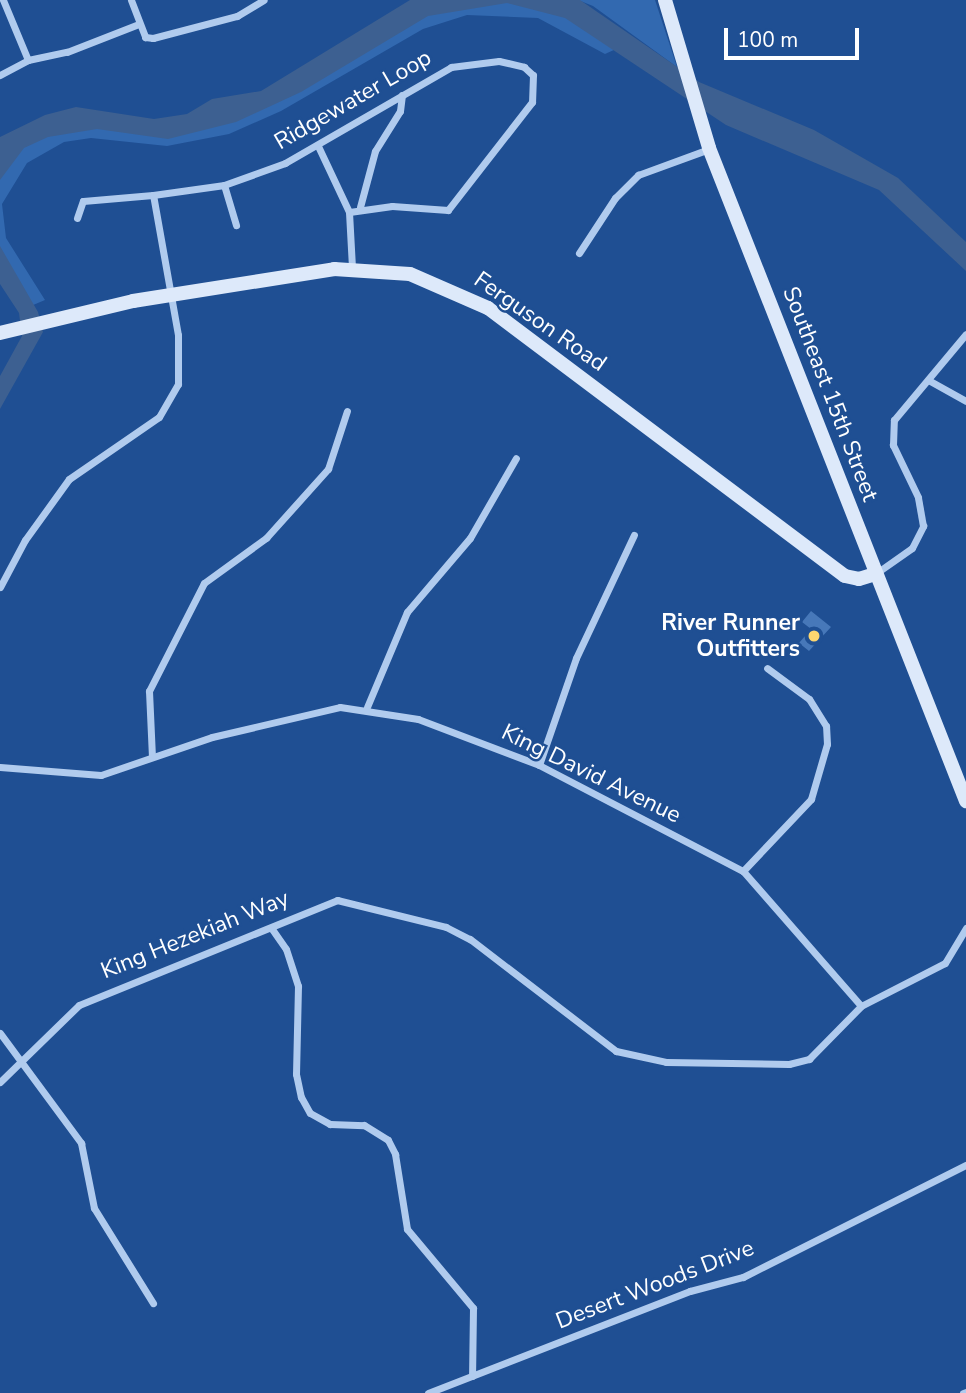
<!DOCTYPE html>
<html>
<head>
<meta charset="utf-8">
<style>
  body { margin:0 }
  #map { position:relative; width:966px; height:1393px; overflow:hidden; background:#1f4f93; font-family:"Nunito Sans",sans-serif }
  div>[style] { position:absolute }
  .green>* { inset:0; background:#3269b0 }
  .water>* { inset:0; background:#3d6091 }
  .building>* { inset:0; background:#4778b9 }
  .street>* { height:7px; margin:-3.5px; padding:0 3.5px; transform-origin:3.5px; border-radius:3.5px; background:#b0cbee }
  .secondary>* { height:14px; margin:-7px; padding:0 7px; transform-origin:7px; border-radius:7px; background:#dde9fa }
  .dots>* { width:19px; height:19px; translate:-50% -50%; box-sizing:border-box; border:4px solid #1f4f93; border-radius:50% }
  span { translate:-50% -50%; white-space:nowrap; text-align:center; line-height:1.15; -webkit-text-stroke:5px #1f4f93; paint-order:stroke }
  .street-label { font-size:23px; color:#fff }
  .poi-label { font-size:23px; color:#fff; font-weight:700 }
  .right { translate:-100% -50%; text-align:right }
  .scale { position:absolute; left:724px; top:28px; width:135px; height:32px; box-sizing:border-box; border:4px solid #fff; border-top:0; padding-left:9px; font-size:21px; line-height:24px; white-space:nowrap; color:#fff; -webkit-text-stroke:5px #1f4f93; paint-order:stroke }
</style>
</head>
<body>
<div id="map">
  <div class="green">
    <i style="clip-path:polygon(548px 0,627px 44px,605px 54px,538px 18px,467px 15px,423px 29px,281px 111px,229px 134px,167px 146px,91px 138px,64px 142px,27px 163px,2px 204px,6px 238px,45px 300px,26px 308px,0 267px,0 162px,34px 132px,219px 115px,424px 6px)"></i>
    <i style="clip-path:polygon(578px 0,655px 0,677px 67px,593px 6px)"></i>
  </div>
  <div class="water">
    <i style="clip-path:polygon(410px 0,580px 0,699px 82px,814px 130px,898px 178px,966px 242px,966px 271px,879px 190px,726px 125px,565px 18px,507px 3px,428px 16px,301px 92px,236px 122px,168px 139px,97px 129px,48px 137px,24px 148px,0 180px,0 137px,45px 115px,76px 107px,154px 119px,187px 114px,212px 99px,261px 91px)"></i>
    <i style="clip-path:polygon(0 246px,38px 312px,43px 332px,0 409px,0 376px,22px 336px,19px 313px,0 284px)"></i>
  </div>
  <div class="building">
    <i style="clip-path:polygon(811px 611px,831px 627px,809px 651px,799px 643px,811px 629px,802px 622px)"></i>
  </div>
  <div class="street">
    <i style="left:3px;top:0;width:65px;rotate:67.4deg"></i>
    <i style="left:131px;top:0;width:40px;rotate:69deg"></i>
    <i style="left:145px;top:37px;width:8px;rotate:7deg"></i>
    <i style="left:153px;top:38px;width:87px;rotate:-14.7deg"></i>
    <i style="left:237px;top:16px;width:31px;rotate:-31deg"></i>
    <i style="left:0;top:75px;width:32px;rotate:-28deg"></i>
    <i style="left:28px;top:60px;width:40px;rotate:-12deg"></i>
    <i style="left:67px;top:52px;width:77px;rotate:-21.3deg"></i>
    <i style="left:318px;top:146px;width:73px;rotate:64.8deg"></i>
    <i style="left:349px;top:212px;width:56px;rotate:86.9deg"></i>
    <i style="left:224px;top:185px;width:42px;rotate:73.3deg"></i>
    <i style="left:360px;top:207px;width:58px;rotate:-75deg"></i>
    <i style="left:375px;top:151px;width:47px;rotate:-58deg"></i>
    <i style="left:400px;top:111px;width:16px;rotate:-83deg"></i>
    <i style="left:77px;top:218px;width:18px;rotate:-71deg"></i>
    <i style="left:83px;top:201px;width:70px;rotate:-4.9deg"></i>
    <i style="left:579px;top:253px;width:66px;rotate:-56.8deg"></i>
    <i style="left:615px;top:198px;width:33px;rotate:-45deg"></i>
    <i style="left:638px;top:175px;width:76px;rotate:-20.1deg"></i>
    <i style="left:930px;top:381px;width:41px;rotate:29.1deg"></i>
    <i style="left:875px;top:574px;width:45px;rotate:-35.1deg"></i>
    <i style="left:912px;top:548px;width:25px;rotate:-63deg"></i>
    <i style="left:923px;top:526px;width:29px;rotate:-100deg"></i>
    <i style="left:918px;top:497px;width:58px;rotate:-115.7deg"></i>
    <i style="left:893px;top:445px;width:25px;rotate:-88deg"></i>
    <i style="left:894px;top:420px;width:112px;rotate:-50.1deg"></i>
    <i style="left:0;top:587px;width:53px;rotate:-62deg"></i>
    <i style="left:25px;top:540px;width:75px;rotate:-54.2deg"></i>
    <i style="left:69px;top:479px;width:109px;rotate:-34.6deg"></i>
    <i style="left:159px;top:417px;width:38px;rotate:-60deg"></i>
    <i style="left:178px;top:384px;width:49px;rotate:-90deg"></i>
    <i style="left:178px;top:335px;width:142px;rotate:-100.1deg"></i>
    <i style="left:153px;top:195px;width:72px;rotate:-8deg"></i>
    <i style="left:224px;top:185px;width:65px;rotate:-19.8deg"></i>
    <i style="left:285px;top:163px;width:192px;rotate:-30deg"></i>
    <i style="left:451px;top:67px;width:48px;rotate:-7.1deg"></i>
    <i style="left:499px;top:61px;width:26px;rotate:13deg"></i>
    <i style="left:524px;top:67px;width:12px;rotate:42deg"></i>
    <i style="left:533px;top:75px;width:27px;rotate:92deg"></i>
    <i style="left:532px;top:102px;width:137px;rotate:127.9deg"></i>
    <i style="left:448px;top:210px;width:56px;rotate:-175.9deg"></i>
    <i style="left:392px;top:206px;width:43px;rotate:172.1deg"></i>
    <i style="left:367px;top:707px;width:103px;rotate:-67.2deg"></i>
    <i style="left:407px;top:612px;width:97px;rotate:-49.6deg"></i>
    <i style="left:470px;top:538px;width:92px;rotate:-60.1deg"></i>
    <i style="left:152px;top:757px;width:66px;rotate:-92.6deg"></i>
    <i style="left:149px;top:691px;width:121px;rotate:-63deg"></i>
    <i style="left:204px;top:583px;width:77px;rotate:-36deg"></i>
    <i style="left:266px;top:538px;width:93px;rotate:-48.1deg"></i>
    <i style="left:328px;top:469px;width:61px;rotate:-71.9deg"></i>
    <i style="left:539px;top:765px;width:113px;rotate:-70.9deg"></i>
    <i style="left:576px;top:658px;width:136px;rotate:-64.8deg"></i>
    <i style="left:0;top:767px;width:101px;rotate:4.5deg"></i>
    <i style="left:101px;top:775px;width:117px;rotate:-18.9deg"></i>
    <i style="left:212px;top:737px;width:131px;rotate:-13.2deg"></i>
    <i style="left:340px;top:707px;width:79px;rotate:8.7deg"></i>
    <i style="left:418px;top:719px;width:129px;rotate:20.8deg"></i>
    <i style="left:539px;top:765px;width:230px;rotate:27.5deg"></i>
    <i style="left:743px;top:871px;width:179px;rotate:48.8deg"></i>
    <i style="left:743px;top:871px;width:99px;rotate:-46.6deg"></i>
    <i style="left:811px;top:799px;width:57px;rotate:-73.8deg"></i>
    <i style="left:827px;top:744px;width:18px;rotate:-93deg"></i>
    <i style="left:826px;top:726px;width:32px;rotate:-122deg"></i>
    <i style="left:809px;top:699px;width:52px;rotate:-143.6deg"></i>
    <i style="left:272px;top:929px;width:24px;rotate:55deg"></i>
    <i style="left:286px;top:949px;width:39px;rotate:72deg"></i>
    <i style="left:298px;top:986px;width:88px;rotate:91.3deg"></i>
    <i style="left:296px;top:1074px;width:24px;rotate:78deg"></i>
    <i style="left:301px;top:1097px;width:18px;rotate:61deg"></i>
    <i style="left:310px;top:1113px;width:23px;rotate:29deg"></i>
    <i style="left:330px;top:1124px;width:34px;rotate:2deg"></i>
    <i style="left:364px;top:1125px;width:28px;rotate:32deg"></i>
    <i style="left:388px;top:1140px;width:16px;rotate:63deg"></i>
    <i style="left:395px;top:1154px;width:76px;rotate:80.9deg"></i>
    <i style="left:407px;top:1229px;width:103px;rotate:50.1deg"></i>
    <i style="left:473px;top:1308px;width:68px;rotate:90.8deg"></i>
    <i style="left:0;top:1033px;width:137px;rotate:53.6deg"></i>
    <i style="left:81px;top:1143px;width:66px;rotate:78.7deg"></i>
    <i style="left:94px;top:1208px;width:112px;rotate:58.2deg"></i>
    <i style="left:0;top:1082px;width:110px;rotate:-44.3deg"></i>
    <i style="left:79px;top:1005px;width:279px;rotate:-22.1deg"></i>
    <i style="left:337px;top:900px;width:112px;rotate:13.9deg"></i>
    <i style="left:446px;top:927px;width:27px;rotate:27deg"></i>
    <i style="left:470px;top:939px;width:184px;rotate:37.5deg"></i>
    <i style="left:616px;top:1051px;width:51px;rotate:12.4deg"></i>
    <i style="left:666px;top:1062px;width:123px;rotate:0.9deg"></i>
    <i style="left:789px;top:1064px;width:21px;rotate:-14deg"></i>
    <i style="left:809px;top:1059px;width:74px;rotate:-45.5deg"></i>
    <i style="left:861px;top:1006px;width:94px;rotate:-27.1deg"></i>
    <i style="left:945px;top:963px;width:41px;rotate:-59deg"></i>
    <i style="left:428px;top:1393px;width:281px;rotate:-21.3deg"></i>
    <i style="left:690px;top:1291px;width:55px;rotate:-14.8deg"></i>
    <i style="left:743px;top:1277px;width:250px;rotate:-26.7deg"></i>
    <i style="left:963px;top:1393px;width:3px;rotate:-18deg"></i>
  </div>
  <div class="secondary">
    <i style="left:665px;top:0;width:154px;rotate:73.4deg"></i>
    <i style="left:709px;top:148px;width:702px;rotate:68.52deg"></i>
    <i style="left:0;top:333px;width:137px;rotate:-13.5deg"></i>
    <i style="left:133px;top:301px;width:204px;rotate:-9deg"></i>
    <i style="left:334px;top:269px;width:76px;rotate:3.8deg"></i>
    <i style="left:410px;top:274px;width:85px;rotate:23.6deg"></i>
    <i style="left:488px;top:308px;width:446px;rotate:36.9deg"></i>
    <i style="left:845px;top:576px;width:14px;rotate:12deg"></i>
    <i style="left:859px;top:579px;width:17px;rotate:-17deg"></i>
  </div>
  <div class="dots">
    <i style="left:814px;top:636px;background:#fcd670"></i>
  </div>
  <div class="street-label">
    <span style="left:353px;top:100px;rotate:-30deg">Ridgewater Loop</span>
    <span style="left:540px;top:322px;rotate:35deg">Ferguson Road</span>
    <span style="left:830px;top:394px;rotate:69deg">Southeast 15th Street</span>
    <span style="left:591px;top:774px;rotate:26deg">King David Avenue</span>
    <span style="left:195px;top:935px;rotate:-22deg">King Hezekiah Way</span>
    <span style="left:655px;top:1285px;rotate:-21deg">Desert Woods Drive</span>
  </div>
  <div class="poi-label">
    <span class="right" style="left:800px;top:636px">River Runner<br>Outfitters</span>
  </div>
  <div class="scale">100 m</div>
</div>
</body>
</html>
